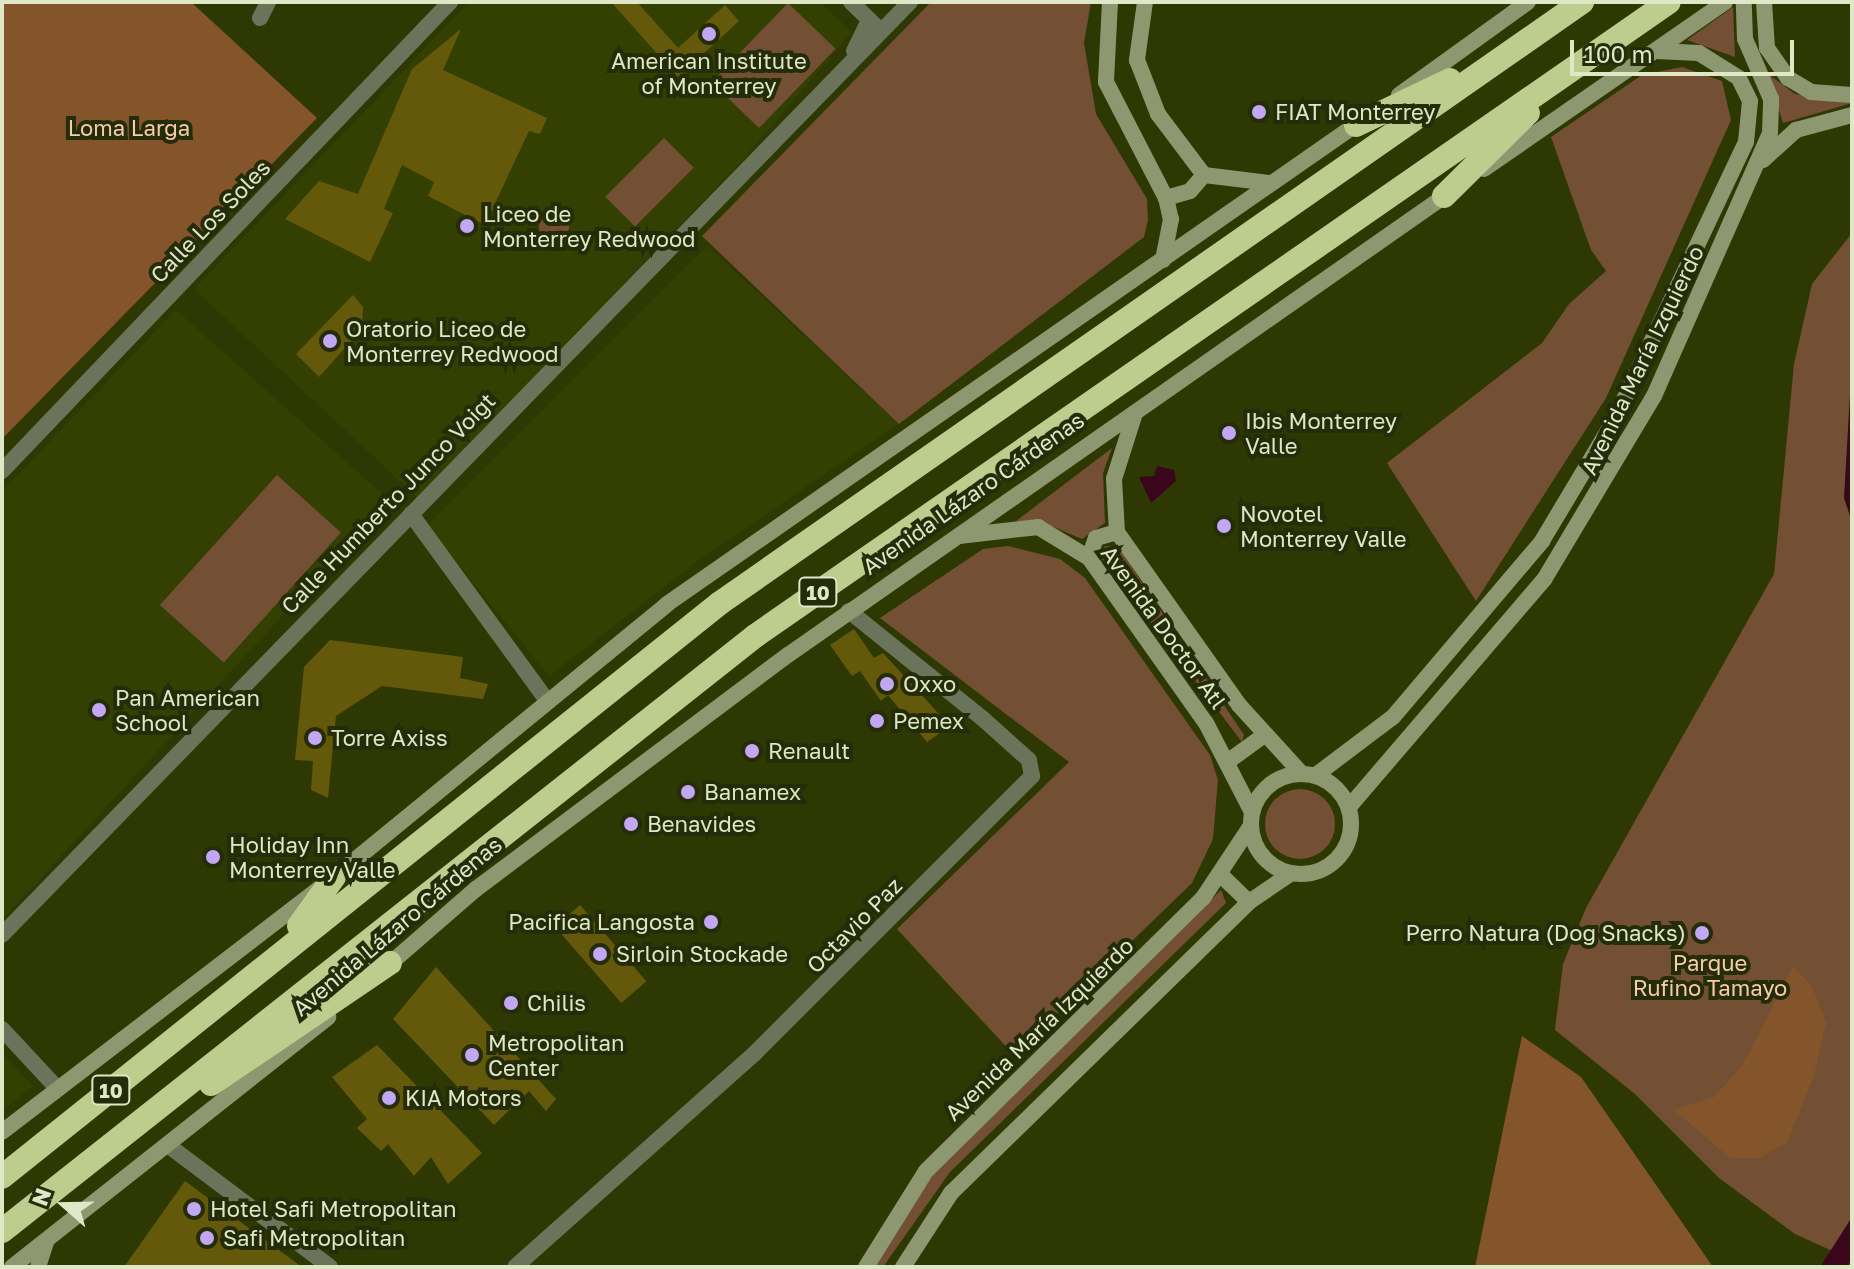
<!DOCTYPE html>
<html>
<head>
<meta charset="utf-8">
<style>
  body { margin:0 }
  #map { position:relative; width:1854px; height:1269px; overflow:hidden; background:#2e3803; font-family:"Golos Text",sans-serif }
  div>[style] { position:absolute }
  .built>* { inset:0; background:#344002 }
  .green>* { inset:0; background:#735033; transform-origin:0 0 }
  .round { border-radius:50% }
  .forest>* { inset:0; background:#84552b }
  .water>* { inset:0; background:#3b051c }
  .building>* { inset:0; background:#64590b; transform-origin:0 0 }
  .street>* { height:16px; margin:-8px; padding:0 8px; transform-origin:8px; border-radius:8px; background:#6c735b }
  .secondary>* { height:16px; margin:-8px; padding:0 8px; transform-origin:8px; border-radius:8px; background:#8d9870 }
  .secondary>.ring { margin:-8px; padding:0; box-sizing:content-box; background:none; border:16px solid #8d9870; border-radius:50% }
  .highway>* { height:24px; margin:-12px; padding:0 12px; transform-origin:12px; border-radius:12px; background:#bccd8e }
  .dots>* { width:22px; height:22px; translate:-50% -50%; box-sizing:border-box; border:4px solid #252c09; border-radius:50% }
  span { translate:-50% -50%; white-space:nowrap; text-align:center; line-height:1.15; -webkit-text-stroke:8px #252c09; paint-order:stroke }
  .shield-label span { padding:2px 6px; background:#252c09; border:2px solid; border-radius:6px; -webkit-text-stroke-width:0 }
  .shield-label { font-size:20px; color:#dee8c6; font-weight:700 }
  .poi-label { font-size:22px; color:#dee8c6 }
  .left { translate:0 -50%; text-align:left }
  .right { translate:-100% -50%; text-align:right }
  .park-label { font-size:22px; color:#f8cca9 }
  .street-label { font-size:22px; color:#dee8c6 }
  .frame { position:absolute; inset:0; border:4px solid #dee8c6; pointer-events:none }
  .north { position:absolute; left:24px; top:1165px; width:80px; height:80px; -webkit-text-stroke:6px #252c09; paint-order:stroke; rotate:290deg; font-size:22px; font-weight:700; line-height:32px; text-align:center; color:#dee8c6 }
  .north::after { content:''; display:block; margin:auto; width:28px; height:36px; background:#dee8c6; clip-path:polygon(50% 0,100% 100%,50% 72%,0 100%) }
  .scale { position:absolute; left:1570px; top:40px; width:224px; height:36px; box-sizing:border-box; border:4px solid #dee8c6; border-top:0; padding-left:10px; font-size:24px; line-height:28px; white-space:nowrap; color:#dee8c6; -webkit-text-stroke:6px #252c09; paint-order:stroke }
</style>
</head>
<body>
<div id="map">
  <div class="built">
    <i style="clip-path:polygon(469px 2px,819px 2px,852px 32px,740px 163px,417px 497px,194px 289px)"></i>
    <i style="clip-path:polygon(707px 246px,899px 424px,704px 556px,549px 676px,427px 526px)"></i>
    <i style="clip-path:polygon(176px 310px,389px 500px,2px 920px,2px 491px)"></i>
    <i style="clip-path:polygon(2px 1054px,33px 1086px,2px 1111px)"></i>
  </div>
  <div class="green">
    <i style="clip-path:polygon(931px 2px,1091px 2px,1084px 43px,1096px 114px,1147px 199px,1148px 220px,1144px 237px,899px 424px,702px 236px)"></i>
    <i style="left:788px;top:3px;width:66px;height:110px;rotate:44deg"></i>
    <i style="clip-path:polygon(1733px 7px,1735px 57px,1687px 40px)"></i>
    <i style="clip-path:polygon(1682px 67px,1722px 81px,1731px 120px,1606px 398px,1476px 601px,1387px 463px,1542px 343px,1569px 304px,1606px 271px,1591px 250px,1551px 137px,1642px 75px)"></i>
    <i style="clip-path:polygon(1767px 73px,1795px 94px,1852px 103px,1783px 123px)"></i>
    <i style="left:664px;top:138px;width:42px;height:83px;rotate:45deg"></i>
    <i class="round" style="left:539px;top:212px;width:30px;height:30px"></i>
    <i style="clip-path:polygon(1852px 233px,1852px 1260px,1795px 1234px,1719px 1178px,1635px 1094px,1555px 1030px,1563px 964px,1586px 908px,1774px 574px,1794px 364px,1812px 284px)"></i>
    <i style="clip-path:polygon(1112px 448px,1103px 473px,1105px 523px,1082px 539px,1042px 522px,1016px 521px)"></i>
    <i style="left:277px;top:475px;width:86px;height:175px;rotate:42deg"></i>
    <i style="clip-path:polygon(1008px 546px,1060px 559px,1085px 578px,1210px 755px,1218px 780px,1213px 839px,1192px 883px,1014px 1055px,897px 929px,1069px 762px,880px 618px,983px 549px)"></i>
    <i style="clip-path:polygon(1105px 546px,1118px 547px,1244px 735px,1242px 742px,1100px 556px)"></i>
    <i class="round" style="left:1265px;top:789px;width:70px;height:70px"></i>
    <i style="clip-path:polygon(1221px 890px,1226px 903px,950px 1172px,883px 1267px,870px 1267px,939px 1167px)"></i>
  </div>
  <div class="forest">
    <i style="clip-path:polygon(2px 2px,191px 2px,317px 118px,2px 439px)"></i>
    <i style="clip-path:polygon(1793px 966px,1813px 988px,1826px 1023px,1814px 1076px,1787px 1142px,1759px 1158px,1730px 1158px,1674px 1110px,1714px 1097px,1742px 1066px)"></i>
    <i style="clip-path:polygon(1522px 1036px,1581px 1077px,1713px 1267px,1475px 1267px)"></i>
  </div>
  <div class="water">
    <i style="clip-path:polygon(1852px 360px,1852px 522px,1844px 498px)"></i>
    <i style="clip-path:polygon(1157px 466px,1174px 470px,1176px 481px,1151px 503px,1139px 477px,1154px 476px)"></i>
    <i style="clip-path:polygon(1852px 1217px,1852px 1258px,1846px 1267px,1820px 1267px)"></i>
  </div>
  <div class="building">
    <i style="clip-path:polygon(611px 2px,637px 2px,678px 48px,725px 5px,739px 21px,678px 77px)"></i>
    <i style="clip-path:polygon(461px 29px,443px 70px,547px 118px,540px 134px,529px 131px,485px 225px,428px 196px,434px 182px,402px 165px,384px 209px,393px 213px,370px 262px,285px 219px,319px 181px,358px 194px,412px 69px)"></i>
    <i style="clip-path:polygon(353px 295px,363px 307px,362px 329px,319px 377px,296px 354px)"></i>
    <i style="clip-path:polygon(854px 629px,874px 658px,883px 653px,950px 726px,927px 742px,888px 695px,881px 701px,860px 671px,852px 676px,830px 645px)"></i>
    <i style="clip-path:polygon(330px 640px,463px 657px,460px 678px,488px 684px,483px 699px,382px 686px,336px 716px,328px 798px,311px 790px,313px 761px,295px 760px,304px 667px)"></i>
    <i style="left:580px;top:905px;width:101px;height:33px;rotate:49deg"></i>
    <i style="clip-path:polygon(436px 967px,556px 1099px,546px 1111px,529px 1091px,494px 1125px,393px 1019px)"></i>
    <i style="clip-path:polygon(377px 1045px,482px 1153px,448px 1184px,431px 1157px,414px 1176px,388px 1144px,381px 1151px,357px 1128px,367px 1119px,332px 1077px)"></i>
    <i style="clip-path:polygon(185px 1181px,261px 1237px,302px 1267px,124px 1267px)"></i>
  </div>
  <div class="street">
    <i style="left:851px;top:2px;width:33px;rotate:44deg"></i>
    <i style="left:260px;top:18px;width:18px;rotate:-63deg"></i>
    <i style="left:854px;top:51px;width:34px;rotate:-64deg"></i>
    <i style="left:2px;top:471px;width:649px;rotate:-46.31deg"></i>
    <i style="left:411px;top:514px;width:228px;rotate:53.9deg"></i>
    <i style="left:2px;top:935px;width:1302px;rotate:-45.78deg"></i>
    <i style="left:2px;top:1029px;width:82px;rotate:47deg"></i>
    <i style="left:169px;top:1146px;width:201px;rotate:36.9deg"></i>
    <i style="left:515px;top:1267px;width:322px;rotate:-41.7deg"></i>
    <i style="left:755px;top:1053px;width:392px;rotate:-45deg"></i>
    <i style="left:1032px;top:776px;width:16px;rotate:-101deg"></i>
    <i style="left:1029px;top:760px;width:63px;rotate:-138.2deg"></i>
    <i style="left:982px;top:718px;width:171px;rotate:-141.2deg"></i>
  </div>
  <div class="secondary">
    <i style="left:1110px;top:2px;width:80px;rotate:92.9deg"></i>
    <i style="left:1106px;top:82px;width:131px;rotate:62.7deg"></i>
    <i style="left:1166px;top:198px;width:22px;rotate:77deg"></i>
    <i style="left:1171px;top:219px;width:42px;rotate:101deg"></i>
    <i style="left:1145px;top:2px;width:59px;rotate:97.9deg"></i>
    <i style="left:1137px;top:60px;width:58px;rotate:68.7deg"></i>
    <i style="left:1158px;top:114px;width:76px;rotate:53deg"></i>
    <i style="left:1204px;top:175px;width:65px;rotate:7deg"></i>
    <i style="left:1764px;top:2px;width:46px;rotate:86.3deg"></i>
    <i style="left:1767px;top:48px;width:37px;rotate:55deg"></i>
    <i style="left:1788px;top:78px;width:27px;rotate:31deg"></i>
    <i style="left:1811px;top:92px;width:41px;rotate:4.2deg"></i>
    <i style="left:1399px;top:95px;width:159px;rotate:-35.8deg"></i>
    <i style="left:1763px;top:160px;width:45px;rotate:-42.3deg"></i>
    <i style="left:1796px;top:130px;width:58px;rotate:-15deg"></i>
    <i style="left:1484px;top:169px;width:293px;rotate:-34.7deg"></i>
    <i style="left:1166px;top:198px;width:25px;rotate:-16deg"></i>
    <i style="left:1190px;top:191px;width:21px;rotate:-49deg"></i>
    <i style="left:1135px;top:413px;width:69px;rotate:107.7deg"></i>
    <i style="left:1114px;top:479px;width:53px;rotate:86.8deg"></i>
    <i style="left:1117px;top:532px;width:212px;rotate:54.8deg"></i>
    <i style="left:1239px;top:705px;width:92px;rotate:47.6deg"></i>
    <i style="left:959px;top:536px;width:80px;rotate:-6.5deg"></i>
    <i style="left:1038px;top:527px;width:60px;rotate:31.3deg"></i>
    <i style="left:1089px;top:558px;width:202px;rotate:54.7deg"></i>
    <i style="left:1206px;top:723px;width:98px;rotate:62.7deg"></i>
    <i style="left:1089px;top:558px;width:21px;rotate:-71deg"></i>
    <i style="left:1096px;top:538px;width:22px;rotate:-16deg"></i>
    <i style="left:1230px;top:760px;width:41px;rotate:-36deg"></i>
    <i class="ring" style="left:1251px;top:774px;width:84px;height:84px"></i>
    <i style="left:1316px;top:775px;width:96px;rotate:-37deg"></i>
    <i style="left:1393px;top:717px;width:231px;rotate:-49.7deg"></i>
    <i style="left:1542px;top:541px;width:142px;rotate:-59.1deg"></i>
    <i style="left:1615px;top:419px;width:306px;rotate:-64.7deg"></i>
    <i style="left:1746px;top:142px;width:41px;rotate:-84.4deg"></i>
    <i style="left:1750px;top:101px;width:25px;rotate:-116deg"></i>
    <i style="left:1739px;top:78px;width:47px;rotate:-148deg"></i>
    <i style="left:1699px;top:53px;width:43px;rotate:-177.3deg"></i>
    <i style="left:1349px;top:807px;width:301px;rotate:-49.4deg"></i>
    <i style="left:1545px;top:578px;width:212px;rotate:-59.1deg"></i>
    <i style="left:1654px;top:396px;width:287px;rotate:-66.2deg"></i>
    <i style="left:1770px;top:133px;width:34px;rotate:-88deg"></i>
    <i style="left:1771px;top:99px;width:65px;rotate:-113.4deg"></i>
    <i style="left:1745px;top:39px;width:37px;rotate:-92deg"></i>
    <i style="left:1222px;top:876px;width:37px;rotate:44deg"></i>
    <i style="left:385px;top:968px;width:121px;rotate:-41deg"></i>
    <i style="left:476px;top:889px;width:390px;rotate:-36.9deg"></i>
    <i style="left:788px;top:655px;width:810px;rotate:-34.95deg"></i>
    <i style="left:2px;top:1132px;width:419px;rotate:-37.5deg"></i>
    <i style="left:334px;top:877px;width:431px;rotate:-39.3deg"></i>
    <i style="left:667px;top:604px;width:849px;rotate:-34.83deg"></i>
    <i style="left:12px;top:1267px;width:403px;rotate:-38.3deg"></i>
    <i style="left:38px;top:1267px;width:28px;rotate:-72deg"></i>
    <i style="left:866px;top:1267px;width:113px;rotate:-58deg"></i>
    <i style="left:926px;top:1171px;width:389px;rotate:-44.6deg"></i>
    <i style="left:1203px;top:898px;width:85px;rotate:-56.5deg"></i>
    <i style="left:903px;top:1267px;width:88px;rotate:-57deg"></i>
    <i style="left:951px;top:1193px;width:417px;rotate:-44.3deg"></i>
    <i style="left:1249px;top:902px;width:50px;rotate:-34.3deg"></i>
  </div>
  <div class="highway">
    <i style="left:1356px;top:125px;width:104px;rotate:-25.6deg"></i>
    <i style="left:1444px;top:196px;width:118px;rotate:-44.7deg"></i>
    <i style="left:299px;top:926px;width:60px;rotate:-54.5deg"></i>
    <i style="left:211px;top:1084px;width:216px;rotate:-34.1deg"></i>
    <i style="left:2px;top:1177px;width:919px;rotate:-38.64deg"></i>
    <i style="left:720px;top:603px;width:1051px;rotate:-34.88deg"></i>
    <i style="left:2px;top:1231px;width:960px;rotate:-38.31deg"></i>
    <i style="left:755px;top:636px;width:1112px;rotate:-34.75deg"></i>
  </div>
  <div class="dots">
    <i style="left:709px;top:34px;background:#c2a7f2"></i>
    <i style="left:1259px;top:112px;background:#c2a7f2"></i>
    <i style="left:467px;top:226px;background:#c2a7f2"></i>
    <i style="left:330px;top:341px;background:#c2a7f2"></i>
    <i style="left:1229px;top:433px;background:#c2a7f2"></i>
    <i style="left:1224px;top:526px;background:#c2a7f2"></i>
    <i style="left:887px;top:684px;background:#c2a7f2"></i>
    <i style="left:99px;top:710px;background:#c2a7f2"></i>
    <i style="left:877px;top:721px;background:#c2a7f2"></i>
    <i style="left:315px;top:738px;background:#c2a7f2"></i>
    <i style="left:752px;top:751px;background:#c2a7f2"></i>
    <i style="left:688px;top:792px;background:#c2a7f2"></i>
    <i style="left:631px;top:824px;background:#c2a7f2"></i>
    <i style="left:213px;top:857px;background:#c2a7f2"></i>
    <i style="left:711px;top:922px;background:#c2a7f2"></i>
    <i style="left:1702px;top:933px;background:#c2a7f2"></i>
    <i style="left:600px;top:954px;background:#c2a7f2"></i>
    <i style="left:511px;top:1003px;background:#c2a7f2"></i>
    <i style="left:472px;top:1055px;background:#c2a7f2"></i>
    <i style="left:389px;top:1098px;background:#c2a7f2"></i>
    <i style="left:194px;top:1209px;background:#c2a7f2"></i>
    <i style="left:207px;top:1238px;background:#c2a7f2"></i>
  </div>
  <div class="shield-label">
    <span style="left:818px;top:592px">10</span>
    <span style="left:111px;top:1090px">10</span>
  </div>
  <div class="poi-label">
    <span style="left:709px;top:73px">American Institute<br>of Monterrey</span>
    <span class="left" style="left:1275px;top:112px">FIAT Monterrey</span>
    <span class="left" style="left:483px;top:226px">Liceo de<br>Monterrey Redwood</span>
    <span class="left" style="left:346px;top:341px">Oratorio Liceo de<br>Monterrey Redwood</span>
    <span class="left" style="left:1245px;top:433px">Ibis Monterrey<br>Valle</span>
    <span class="left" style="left:1240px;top:526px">Novotel<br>Monterrey Valle</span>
    <span class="left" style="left:903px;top:684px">Oxxo</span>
    <span class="left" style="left:115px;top:710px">Pan American<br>School</span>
    <span class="left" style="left:893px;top:721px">Pemex</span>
    <span class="left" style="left:331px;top:738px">Torre Axiss</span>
    <span class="left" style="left:768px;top:751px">Renault</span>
    <span class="left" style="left:704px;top:792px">Banamex</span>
    <span class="left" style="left:647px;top:824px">Benavides</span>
    <span class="left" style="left:229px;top:857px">Holiday Inn<br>Monterrey Valle</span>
    <span class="right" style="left:695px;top:922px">Pacifica Langosta</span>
    <span class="right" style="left:1686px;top:933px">Perro Natura (Dog Snacks)</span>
    <span class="left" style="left:616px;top:954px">Sirloin Stockade</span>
    <span class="left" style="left:527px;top:1003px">Chilis</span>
    <span class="left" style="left:488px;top:1055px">Metropolitan<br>Center</span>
    <span class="left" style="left:405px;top:1098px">KIA Motors</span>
    <span class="left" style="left:210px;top:1209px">Hotel Safi Metropolitan</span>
    <span class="left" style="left:223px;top:1238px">Safi Metropolitan</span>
  </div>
  <div class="park-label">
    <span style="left:129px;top:128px">Loma Larga</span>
    <span style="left:1710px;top:975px">Parque<br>Rufino Tamayo</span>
  </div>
  <div class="street-label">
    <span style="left:210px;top:221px;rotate:-46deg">Calle Los Soles</span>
    <span style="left:1642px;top:360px;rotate:-64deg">Avenida María Izquierdo</span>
    <span style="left:973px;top:493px;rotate:-35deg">Avenida Lázaro Cárdenas</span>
    <span style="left:388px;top:503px;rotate:-46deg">Calle Humberto Junco Voigt</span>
    <span style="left:1164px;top:627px;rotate:54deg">Avenida Doctor Atl</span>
    <span style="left:854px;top:925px;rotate:-45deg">Octavio Paz</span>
    <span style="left:397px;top:926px;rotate:-40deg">Avenida Lázaro Cárdenas</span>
    <span style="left:1039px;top:1029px;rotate:-44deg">Avenida María Izquierdo</span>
  </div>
  <div class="frame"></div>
  <div class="north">N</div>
  <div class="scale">100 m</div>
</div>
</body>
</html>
